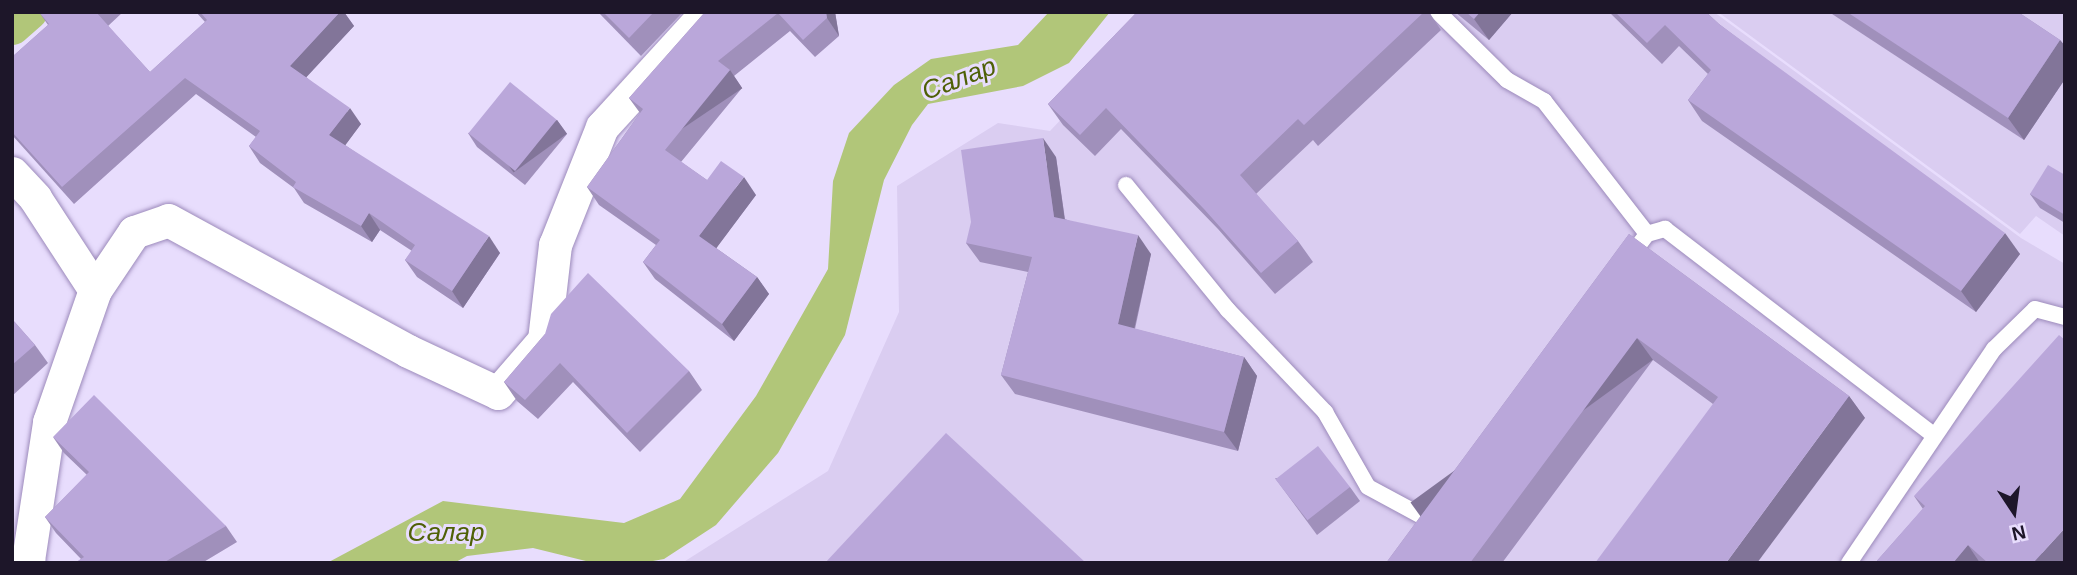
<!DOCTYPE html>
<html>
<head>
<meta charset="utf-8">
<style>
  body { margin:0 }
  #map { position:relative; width:2077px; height:575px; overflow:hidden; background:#e8ddfd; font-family:Helvetica,sans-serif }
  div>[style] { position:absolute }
  .built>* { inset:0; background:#dacdf1 }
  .water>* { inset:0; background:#b1c679 }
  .canal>* { height:35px; margin:-17.5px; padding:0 17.5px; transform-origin:17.5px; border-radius:17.5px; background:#b1c679 }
  .roads { filter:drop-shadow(0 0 2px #9c8abb) drop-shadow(0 0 2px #9c8abb) }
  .service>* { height:16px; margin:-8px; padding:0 8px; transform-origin:8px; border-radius:8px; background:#fff }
  .minor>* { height:33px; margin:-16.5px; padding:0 16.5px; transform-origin:16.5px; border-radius:16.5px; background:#fff }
  .wall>* { inset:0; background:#a090bb }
  .shaded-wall>* { inset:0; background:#827599; transform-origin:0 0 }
  .building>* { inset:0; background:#baa7da; transform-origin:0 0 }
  span { translate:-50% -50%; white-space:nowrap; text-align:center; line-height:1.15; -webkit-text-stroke:6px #e8ddfd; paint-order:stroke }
  .water-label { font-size:26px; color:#4e6006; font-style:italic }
  .frame { position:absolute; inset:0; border:14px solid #1d1629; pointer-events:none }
  .north { position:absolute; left:1979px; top:477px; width:70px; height:70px; -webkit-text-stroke:5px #e8ddfd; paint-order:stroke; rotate:167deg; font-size:19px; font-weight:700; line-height:28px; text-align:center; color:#1d1629 }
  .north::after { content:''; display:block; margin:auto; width:24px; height:32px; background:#1d1629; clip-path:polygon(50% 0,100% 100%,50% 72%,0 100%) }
</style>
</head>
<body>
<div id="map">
  <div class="built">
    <i style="clip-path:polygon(1163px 12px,1714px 12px,2021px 238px,2065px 264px,2065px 563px,682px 563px,828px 471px,899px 312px,897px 186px,998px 123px,1050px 131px)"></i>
    <i style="clip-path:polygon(1718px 12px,2065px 12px,2065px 236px,2036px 216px,2020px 234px)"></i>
  </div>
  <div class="water">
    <i style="clip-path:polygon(1049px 12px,1110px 12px,1069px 63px,1023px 86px,928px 104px,912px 125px,884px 180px,845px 335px,778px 453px,716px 525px,664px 559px,642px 563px,594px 563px,533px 548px,467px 556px,454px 563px,327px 563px,443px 501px,624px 523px,680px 499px,756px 396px,828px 269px,833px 181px,849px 133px,894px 85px,931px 59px,1018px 45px)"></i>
  </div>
  <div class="canal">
    <i style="left:12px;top:27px;width:23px;rotate:-41deg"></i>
  </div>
  <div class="roads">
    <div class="service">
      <i style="left:1438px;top:12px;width:97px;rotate:44.6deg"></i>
      <i style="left:1507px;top:80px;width:43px;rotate:29.6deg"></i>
      <i style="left:1544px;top:101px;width:168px;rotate:52.2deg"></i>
      <i style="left:1126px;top:185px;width:161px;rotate:50.8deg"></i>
      <i style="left:1228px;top:310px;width:141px;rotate:46.4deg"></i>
      <i style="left:1325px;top:412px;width:86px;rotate:60.2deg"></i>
      <i style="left:1368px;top:487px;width:74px;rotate:28.3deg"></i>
      <i style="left:1629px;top:258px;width:30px;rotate:-53deg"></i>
      <i style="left:1647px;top:234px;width:19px;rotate:-16deg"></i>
      <i style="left:1665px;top:229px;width:338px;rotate:37.5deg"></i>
      <i style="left:1849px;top:563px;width:258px;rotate:-55.9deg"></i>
      <i style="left:1994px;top:349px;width:57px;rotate:-44.3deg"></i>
      <i style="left:2035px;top:309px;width:31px;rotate:15deg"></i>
    </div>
    <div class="minor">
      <i style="left:12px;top:173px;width:34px;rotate:47deg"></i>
      <i style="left:35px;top:198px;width:110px;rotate:56.9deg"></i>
      <i style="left:21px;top:563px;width:8px;rotate:-23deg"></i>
      <i style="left:28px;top:560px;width:140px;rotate:-81.3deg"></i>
      <i style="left:49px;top:422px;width:140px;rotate:-70.8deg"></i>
      <i style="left:95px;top:290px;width:70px;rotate:-56.1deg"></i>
      <i style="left:134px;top:232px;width:36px;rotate:-19deg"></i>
      <i style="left:168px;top:220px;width:273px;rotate:28.6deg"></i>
      <i style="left:408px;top:351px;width:99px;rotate:25deg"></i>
      <i style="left:498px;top:393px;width:70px;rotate:-49deg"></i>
      <i style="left:544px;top:340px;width:96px;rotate:-83.4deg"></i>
      <i style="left:555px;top:245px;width:127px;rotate:-68.3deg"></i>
      <i style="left:602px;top:127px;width:156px;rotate:-47.6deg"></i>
    </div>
  </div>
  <div class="wall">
    <i style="clip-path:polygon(39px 12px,123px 12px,108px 26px,150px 72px,205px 22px,196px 12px,344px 12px,354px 26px,306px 77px,361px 124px,345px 145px,500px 253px,463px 308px,417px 277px,405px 260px,412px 251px,380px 230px,372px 242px,304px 203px,294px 188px,260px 163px,249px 146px,256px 137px,196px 94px,74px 204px,12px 135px,12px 57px,48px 25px)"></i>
    <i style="clip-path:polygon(598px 12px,683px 12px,641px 56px)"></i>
    <i style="clip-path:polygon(705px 12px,835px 12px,839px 36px,815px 57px,790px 31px,734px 76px,742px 88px,681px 162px,707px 180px,756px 195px,716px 248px,757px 277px,769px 294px,734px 341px,655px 279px,643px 262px,656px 245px,599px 205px,587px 187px,640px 113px,629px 98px)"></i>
    <i style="clip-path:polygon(1137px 12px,1429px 12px,1441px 30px,1318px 146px,1313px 140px,1256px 194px,1298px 241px,1313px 262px,1275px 294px,1218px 229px,1121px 129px,1095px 156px,1063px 125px,1048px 104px)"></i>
    <i style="clip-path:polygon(1455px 12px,1513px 12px,1489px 40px)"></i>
    <i style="clip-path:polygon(1609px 12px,1706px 12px,1719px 24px,2020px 254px,1976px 312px,1702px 121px,1688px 100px,1708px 74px,1679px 46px,1662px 64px)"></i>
    <i style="clip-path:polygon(1829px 12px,2018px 12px,2060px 40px,2065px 46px,2065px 79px,2024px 140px)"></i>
    <i style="clip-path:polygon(557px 120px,567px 134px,525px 185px,477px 147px,468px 133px)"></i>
    <i style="clip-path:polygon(1056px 157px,1065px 219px,1151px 254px,1135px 329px,1244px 357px,1257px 376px,1238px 451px,1015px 394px,1001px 375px,1028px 272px,980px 262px,966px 243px)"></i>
    <i style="clip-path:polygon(2065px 175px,2065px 223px,2040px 208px,2030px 194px)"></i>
    <i style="clip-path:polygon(1629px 234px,1849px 396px,1865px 418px,1713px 404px,1653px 360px,1502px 563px,1386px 563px)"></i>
    <i style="clip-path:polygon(12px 319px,35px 345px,48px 363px,12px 396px)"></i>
    <i style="clip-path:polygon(545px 334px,689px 371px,702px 390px,640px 452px,573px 382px,538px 419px,517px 401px,504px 382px)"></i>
    <i style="clip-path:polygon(53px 437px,226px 526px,237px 542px,202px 563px,77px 563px,81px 559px,56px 533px,45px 517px,87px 475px,64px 453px)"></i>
    <i style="clip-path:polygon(1275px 478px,1350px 487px,1360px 501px,1317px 535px)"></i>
    <i style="clip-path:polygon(1914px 496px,2065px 563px,1875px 563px,1923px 509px)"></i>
  </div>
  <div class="shaded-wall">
    <i style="clip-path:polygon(340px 12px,344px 12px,354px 26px,301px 83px,290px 66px)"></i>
    <i style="clip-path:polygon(826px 12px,835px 12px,839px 36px,827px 18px)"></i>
    <i style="clip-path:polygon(1480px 12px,1513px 12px,1489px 40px,1474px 19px)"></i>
    <i style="clip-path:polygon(2060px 40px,2065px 46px,2065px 79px,2024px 140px,2008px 118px)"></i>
    <i style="left:730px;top:70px;width:22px;height:103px;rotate:56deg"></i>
    <i style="clip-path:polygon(350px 108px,361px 124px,341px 151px,329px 135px)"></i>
    <i style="left:557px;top:120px;width:17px;height:66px;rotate:54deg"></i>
    <i style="clip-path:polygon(1043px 138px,1056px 157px,1067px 236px,1054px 217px)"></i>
    <i style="clip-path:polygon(744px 177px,756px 195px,712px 254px,699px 236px)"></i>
    <i style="clip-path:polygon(369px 213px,380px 230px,372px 242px,361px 226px)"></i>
    <i style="clip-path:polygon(2005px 233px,2020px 254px,1976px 312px,1961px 291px)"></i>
    <i style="clip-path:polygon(1138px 235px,1151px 254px,1131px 343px,1118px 324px)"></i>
    <i style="clip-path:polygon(489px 236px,500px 253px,463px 308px,452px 291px)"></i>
    <i style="clip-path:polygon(757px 277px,769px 294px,734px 341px,722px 324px)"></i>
    <i style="left:1637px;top:338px;width:27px;height:280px;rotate:54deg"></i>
    <i style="clip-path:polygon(1244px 357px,1257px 376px,1238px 451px,1224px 432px)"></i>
    <i style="clip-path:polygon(1849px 396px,1865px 418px,1757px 563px,1726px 563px)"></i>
    <i style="clip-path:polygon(2065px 528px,2065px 563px,2033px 563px)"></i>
    <i style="clip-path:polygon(1968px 545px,1980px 563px,1953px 563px)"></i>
  </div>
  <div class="building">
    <i style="clip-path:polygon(39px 12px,96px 12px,150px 72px,207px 20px,200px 12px,340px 12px,290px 66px,350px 108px,329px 135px,489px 236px,452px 291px,405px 260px,415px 245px,369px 213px,361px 226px,293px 187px,296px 182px,249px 146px,260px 131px,185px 78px,62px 187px,12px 132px,12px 57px,49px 24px)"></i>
    <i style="clip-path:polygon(603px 12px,654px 12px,629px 38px)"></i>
    <i style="clip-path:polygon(705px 12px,826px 12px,827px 18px,803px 40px,778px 13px,718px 61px,730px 70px,665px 150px,707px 180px,721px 161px,744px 177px,699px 236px,757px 277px,722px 324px,643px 262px,660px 240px,587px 187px,643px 109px,629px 98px)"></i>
    <i style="clip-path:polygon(1137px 12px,1424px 12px,1304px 125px,1298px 119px,1240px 175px,1298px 241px,1261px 273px,1204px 209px,1106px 108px,1080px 135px,1048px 104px)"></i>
    <i style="clip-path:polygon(1466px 12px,1480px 12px,1474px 19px)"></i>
    <i style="clip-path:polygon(1615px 12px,1706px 12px,1719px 24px,2005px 233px,1961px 291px,1688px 100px,1711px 70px,1665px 25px,1647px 43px)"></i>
    <i style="clip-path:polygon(1847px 12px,2018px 12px,2060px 40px,2008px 118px)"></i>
    <i style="left:510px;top:82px;width:60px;height:66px;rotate:39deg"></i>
    <i style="clip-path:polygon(1043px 138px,1054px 217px,1138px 235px,1118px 324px,1244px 357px,1224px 432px,1001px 375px,1032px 257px,966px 243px,971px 222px,961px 150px)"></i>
    <i style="clip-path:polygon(2048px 165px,2065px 175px,2065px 215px,2030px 194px)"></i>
    <i style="clip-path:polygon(1629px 234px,1849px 396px,1726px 563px,1595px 563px,1718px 397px,1637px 338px,1470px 563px,1386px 563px)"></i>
    <i style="clip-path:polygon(588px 273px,689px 371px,627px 433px,560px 363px,525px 400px,504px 382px,545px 334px,551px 314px)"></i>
    <i style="clip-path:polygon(12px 319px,35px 345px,12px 365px)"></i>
    <i style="clip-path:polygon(2059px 335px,2065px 340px,2065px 528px,2033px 563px,1988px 563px,1968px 545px,1953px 563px,1875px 563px,1925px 506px,1914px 496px)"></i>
    <i style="clip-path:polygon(94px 395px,226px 526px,163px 563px,77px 563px,76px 562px,84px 557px,45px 517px,89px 472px,53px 437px)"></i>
    <i style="clip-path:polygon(946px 433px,1086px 563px,825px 563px)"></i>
    <i style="left:1318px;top:446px;width:52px;height:54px;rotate:52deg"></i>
  </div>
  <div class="water-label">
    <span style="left:959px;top:79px;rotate:-21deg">Салар</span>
    <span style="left:446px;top:533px">Салар</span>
  </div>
  <div class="frame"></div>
  <div class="north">N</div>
</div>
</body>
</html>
